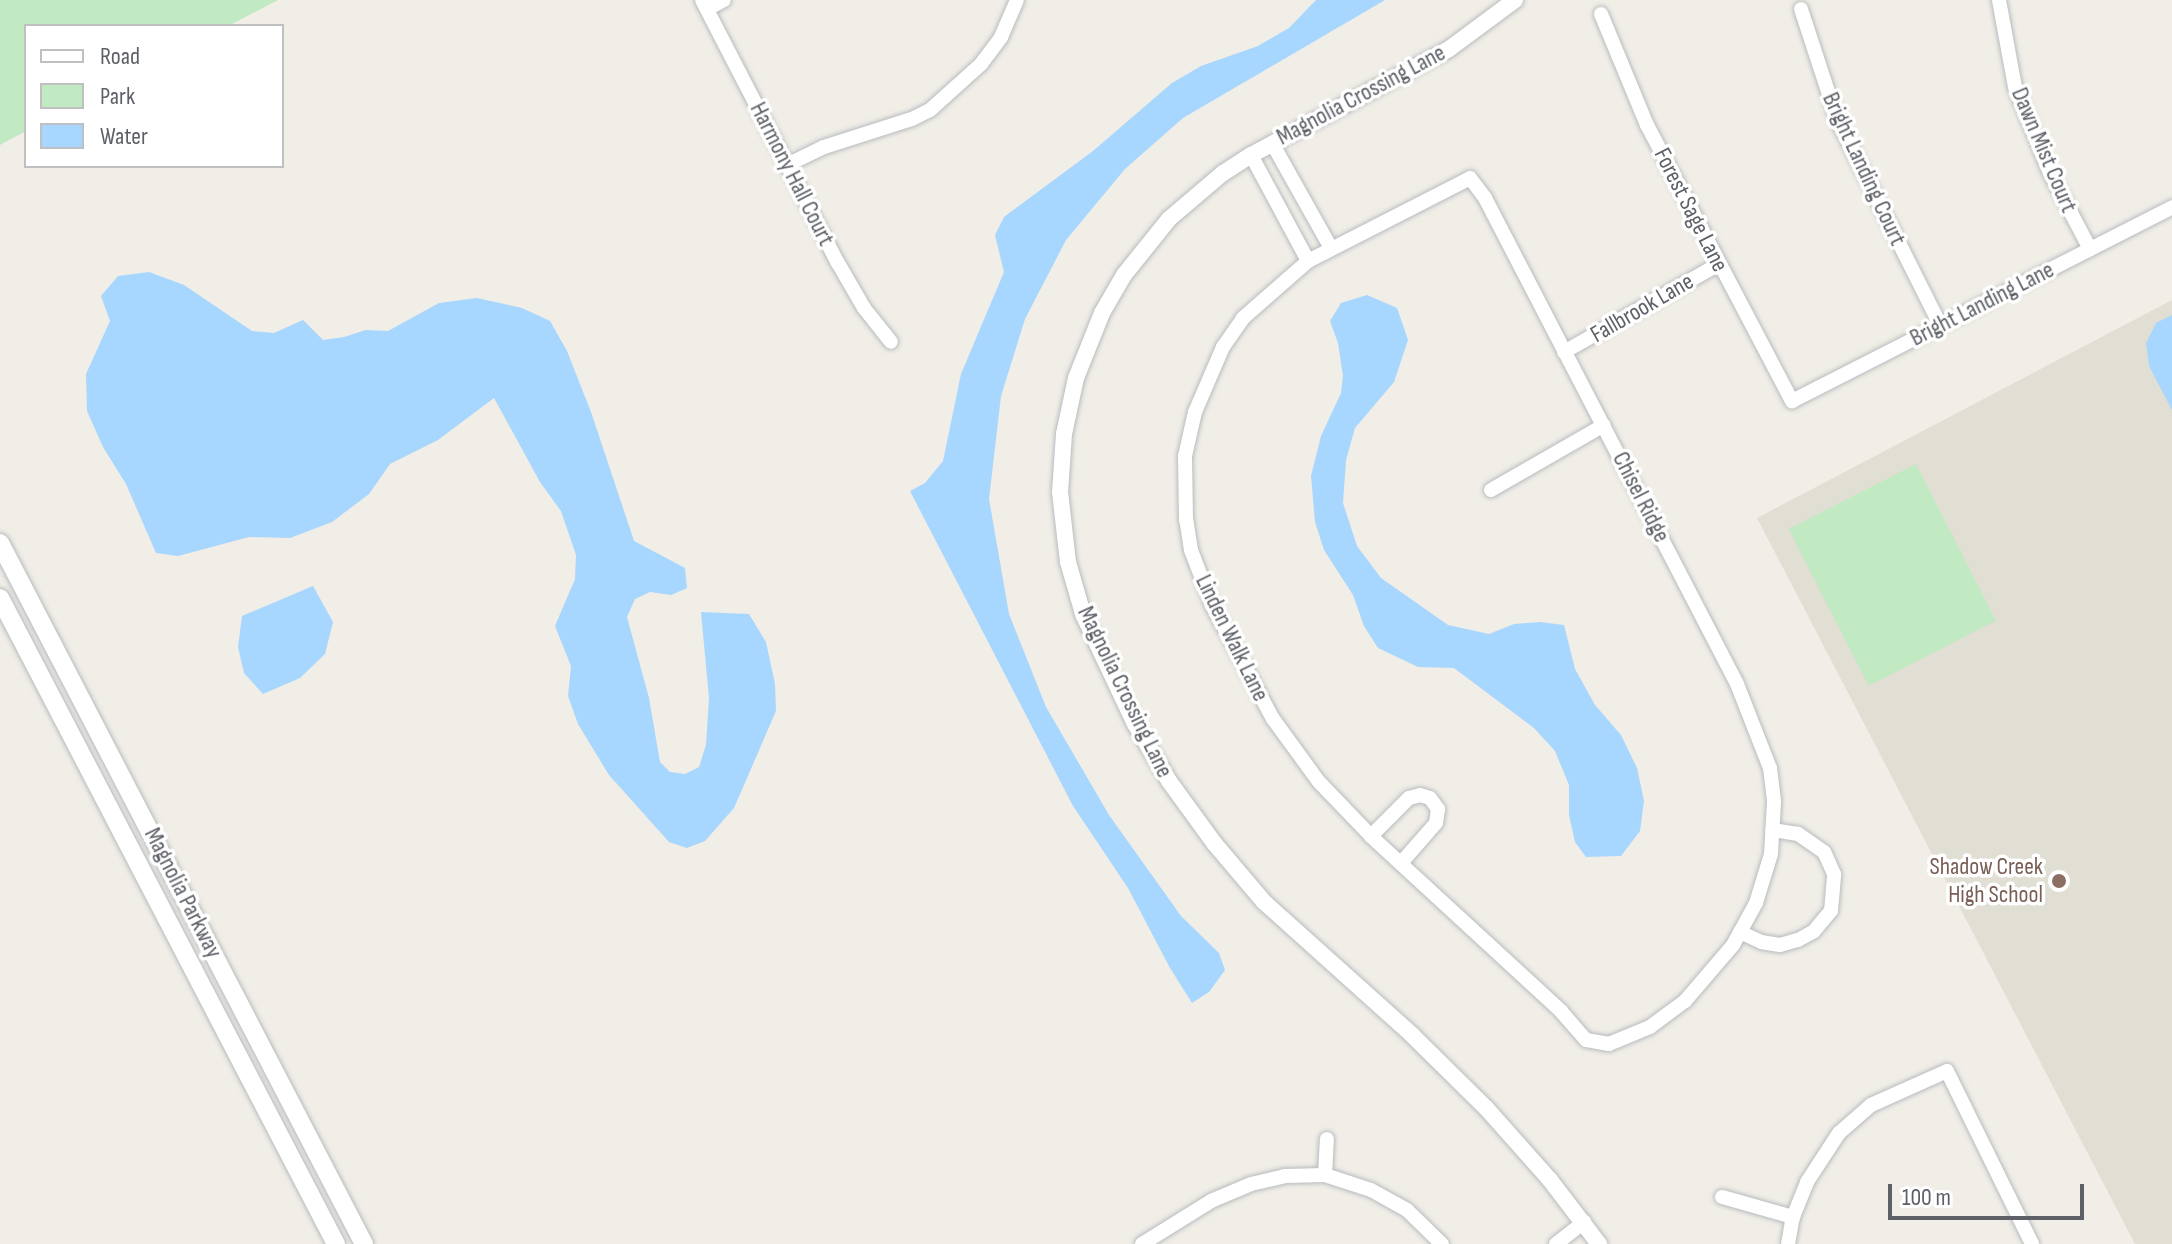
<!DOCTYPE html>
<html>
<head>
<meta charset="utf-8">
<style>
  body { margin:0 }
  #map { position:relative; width:2172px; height:1244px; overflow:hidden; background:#f0eee6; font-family:"Sofia Sans Condensed",sans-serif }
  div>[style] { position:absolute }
  .education>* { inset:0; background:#e1ded4 }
  .green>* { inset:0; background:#c1e9c2; transform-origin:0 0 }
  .water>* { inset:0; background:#a7d6ff }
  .roads { filter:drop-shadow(0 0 2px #b8bbc0) drop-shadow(0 0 2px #b8bbc0) }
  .minor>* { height:14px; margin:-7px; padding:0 7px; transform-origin:7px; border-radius:7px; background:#fff }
  .tertiary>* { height:16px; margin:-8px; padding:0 8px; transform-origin:8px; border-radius:8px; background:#fff }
  .secondary>* { height:18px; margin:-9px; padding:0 9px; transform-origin:9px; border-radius:9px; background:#fff }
  .dots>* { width:22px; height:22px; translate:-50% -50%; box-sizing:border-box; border:4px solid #fff; border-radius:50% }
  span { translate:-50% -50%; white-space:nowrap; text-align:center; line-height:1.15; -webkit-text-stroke:7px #fff; paint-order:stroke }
  .street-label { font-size:24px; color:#5d6167 }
  .education-label { font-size:24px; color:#785e54 }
  .right { translate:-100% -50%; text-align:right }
  .legend { position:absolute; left:24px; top:24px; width:260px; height:144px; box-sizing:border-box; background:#fff; border:2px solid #bec0c2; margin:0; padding:10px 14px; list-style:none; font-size:24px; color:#5d6167 }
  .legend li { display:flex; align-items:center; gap:16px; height:40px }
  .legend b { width:40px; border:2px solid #bec0c2 }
  .scale { position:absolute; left:1888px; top:1184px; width:196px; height:36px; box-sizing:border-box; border:4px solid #5d6167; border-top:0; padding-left:10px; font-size:24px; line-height:28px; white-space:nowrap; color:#5d6167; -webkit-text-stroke:6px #fff; paint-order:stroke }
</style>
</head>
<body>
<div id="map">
  <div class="education">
    <i style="clip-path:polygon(2172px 300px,2172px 1244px,2135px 1244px,1757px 518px)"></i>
  </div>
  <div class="green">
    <i style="clip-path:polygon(0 0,278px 0,228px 26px,26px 26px,26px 131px,0 145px)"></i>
    <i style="left:1916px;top:464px;width:176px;height:143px;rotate:63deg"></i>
  </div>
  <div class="water">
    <i style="clip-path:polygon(1316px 0,1385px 0,1183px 118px,1125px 169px,1066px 240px,1025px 319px,1001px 396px,989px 499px,1009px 614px,1046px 707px,1109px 815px,1181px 916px,1219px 953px,1225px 970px,1209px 992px,1192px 1003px,1170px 968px,1128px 888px,1073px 806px,910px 491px,925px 483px,943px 461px,961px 374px,1004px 272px,995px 235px,1004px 217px,1093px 151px,1172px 83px,1201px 66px,1258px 46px,1289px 28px)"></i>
    <i style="clip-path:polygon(149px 272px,184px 285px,252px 331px,274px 333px,303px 320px,323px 340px,344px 337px,366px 330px,388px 331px,439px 303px,477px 298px,522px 308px,550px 321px,567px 351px,591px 412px,634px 541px,685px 568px,687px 588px,671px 595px,650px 592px,635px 599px,627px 617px,649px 698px,660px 762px,670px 772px,685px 774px,699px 767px,706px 745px,709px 698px,701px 612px,749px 614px,766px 642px,775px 684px,776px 711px,734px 808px,705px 841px,687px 848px,669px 842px,609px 775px,578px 724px,568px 696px,571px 666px,555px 626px,575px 579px,576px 555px,561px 511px,540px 482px,494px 398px,438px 440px,390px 464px,369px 494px,332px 522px,290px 538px,249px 537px,178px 556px,156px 553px,126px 484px,103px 447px,87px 411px,86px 374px,110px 321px,101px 296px,118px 276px)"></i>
    <i style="clip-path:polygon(1367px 295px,1397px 308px,1408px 340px,1394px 382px,1355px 428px,1346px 460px,1343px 503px,1357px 546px,1381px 578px,1448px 625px,1489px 634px,1514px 624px,1540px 622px,1564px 625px,1575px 669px,1595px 705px,1621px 735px,1637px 768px,1644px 801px,1640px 831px,1621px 856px,1586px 857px,1575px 842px,1569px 815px,1569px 785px,1555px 751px,1534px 728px,1454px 668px,1418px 667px,1378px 648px,1364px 626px,1353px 595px,1324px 550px,1315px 522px,1311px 476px,1321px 436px,1341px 393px,1343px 376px,1338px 343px,1330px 321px,1341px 303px)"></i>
    <i style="clip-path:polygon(2172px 315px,2172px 410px,2149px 366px,2146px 343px,2156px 323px)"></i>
    <i style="clip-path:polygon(313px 586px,333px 622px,325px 654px,300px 678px,263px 694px,244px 673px,238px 647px,242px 616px)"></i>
  </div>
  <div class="roads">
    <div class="minor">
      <i style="left:702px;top:0;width:296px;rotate:62.7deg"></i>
      <i style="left:838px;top:263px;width:52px;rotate:60deg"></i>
      <i style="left:864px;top:308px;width:43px;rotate:51.5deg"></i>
      <i style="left:1999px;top:0;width:88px;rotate:79.6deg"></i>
      <i style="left:2015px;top:87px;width:93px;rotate:67.9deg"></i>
      <i style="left:2050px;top:173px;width:86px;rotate:62.2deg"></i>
      <i style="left:707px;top:9px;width:19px;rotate:-28deg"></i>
      <i style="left:1801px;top:9px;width:116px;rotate:71.9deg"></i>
      <i style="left:1837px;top:119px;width:230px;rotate:63.4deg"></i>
      <i style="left:1601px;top:14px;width:120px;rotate:67.5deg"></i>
      <i style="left:1647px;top:125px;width:312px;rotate:62.3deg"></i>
      <i style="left:1792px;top:401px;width:427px;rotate:-27deg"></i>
      <i style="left:1272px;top:143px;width:120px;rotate:60.7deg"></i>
      <i style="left:1251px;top:155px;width:120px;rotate:61.7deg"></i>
      <i style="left:789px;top:164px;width:39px;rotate:-26deg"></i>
      <i style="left:824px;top:147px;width:92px;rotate:-17.7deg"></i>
      <i style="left:912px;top:119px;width:20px;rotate:-27deg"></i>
      <i style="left:930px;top:110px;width:69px;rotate:-42deg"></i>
      <i style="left:981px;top:64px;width:34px;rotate:-53deg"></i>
      <i style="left:1001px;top:37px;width:40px;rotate:-66.6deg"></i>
      <i style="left:1470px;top:178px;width:25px;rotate:53deg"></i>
      <i style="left:1485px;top:198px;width:547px;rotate:62.59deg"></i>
      <i style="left:1737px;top:684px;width:90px;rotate:68.6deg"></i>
      <i style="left:1770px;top:768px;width:34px;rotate:83deg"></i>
      <i style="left:1774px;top:802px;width:52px;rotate:93.3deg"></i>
      <i style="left:1771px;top:854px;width:51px;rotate:107deg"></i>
      <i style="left:1756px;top:903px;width:48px;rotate:118.7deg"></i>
      <i style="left:1733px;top:945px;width:74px;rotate:130.6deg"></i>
      <i style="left:1685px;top:1001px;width:44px;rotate:143.4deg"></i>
      <i style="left:1650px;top:1027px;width:44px;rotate:157.5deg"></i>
      <i style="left:1609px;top:1044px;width:23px;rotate:-170deg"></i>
      <i style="left:1586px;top:1040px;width:38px;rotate:-131deg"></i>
      <i style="left:1561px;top:1011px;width:258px;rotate:-137.4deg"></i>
      <i style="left:1371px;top:836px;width:75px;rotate:-133.9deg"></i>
      <i style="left:1319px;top:782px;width:78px;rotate:-126.1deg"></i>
      <i style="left:1273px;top:719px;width:129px;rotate:-118.2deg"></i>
      <i style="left:1212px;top:605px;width:59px;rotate:-110.9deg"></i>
      <i style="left:1191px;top:550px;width:30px;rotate:-99deg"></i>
      <i style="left:1186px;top:520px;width:64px;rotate:-90.9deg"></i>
      <i style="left:1185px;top:456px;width:45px;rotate:-77.2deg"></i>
      <i style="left:1195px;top:412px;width:71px;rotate:-66.7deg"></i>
      <i style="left:1223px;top:347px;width:35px;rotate:-55deg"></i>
      <i style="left:1243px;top:318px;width:86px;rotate:-41.2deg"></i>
      <i style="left:1308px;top:261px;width:182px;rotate:-27.1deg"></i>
      <i style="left:1564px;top:352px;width:178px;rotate:-29.6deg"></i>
      <i style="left:1491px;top:490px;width:130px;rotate:-29.9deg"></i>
      <i style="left:1371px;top:836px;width:54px;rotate:-45deg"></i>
      <i style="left:1409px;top:798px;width:11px;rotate:-15deg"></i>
      <i style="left:1420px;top:795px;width:10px;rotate:17deg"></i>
      <i style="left:1430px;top:798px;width:14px;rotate:54deg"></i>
      <i style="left:1438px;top:809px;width:14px;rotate:98deg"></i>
      <i style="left:1436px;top:823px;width:53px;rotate:131.2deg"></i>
      <i style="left:1740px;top:932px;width:23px;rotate:25deg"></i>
      <i style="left:1761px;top:942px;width:19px;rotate:9deg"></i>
      <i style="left:1780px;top:945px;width:19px;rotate:-16deg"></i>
      <i style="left:1798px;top:940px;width:18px;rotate:-29deg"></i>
      <i style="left:1814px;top:931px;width:26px;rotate:-50deg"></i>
      <i style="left:1831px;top:911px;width:37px;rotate:-85deg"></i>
      <i style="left:1834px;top:874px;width:24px;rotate:-114deg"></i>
      <i style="left:1824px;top:852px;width:32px;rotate:-145deg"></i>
      <i style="left:1798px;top:834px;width:26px;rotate:-171deg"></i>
      <i style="left:1325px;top:1175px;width:36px;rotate:-87deg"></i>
      <i style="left:1722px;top:1197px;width:74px;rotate:15.7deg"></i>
      <i style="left:1142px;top:1244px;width:81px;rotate:-31.9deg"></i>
      <i style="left:1211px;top:1201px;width:43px;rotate:-23deg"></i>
      <i style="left:1251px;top:1184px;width:35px;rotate:-13deg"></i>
      <i style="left:1285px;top:1176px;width:40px;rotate:-1.4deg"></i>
      <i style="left:1325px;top:1175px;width:48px;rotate:18.1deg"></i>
      <i style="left:1371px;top:1190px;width:41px;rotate:29.1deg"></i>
      <i style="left:1407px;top:1210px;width:49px;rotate:44.2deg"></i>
      <i style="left:1556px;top:1244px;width:36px;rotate:-38deg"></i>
      <i style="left:1788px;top:1244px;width:27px;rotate:-80deg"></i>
      <i style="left:1793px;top:1217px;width:38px;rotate:-68deg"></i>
      <i style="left:1807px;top:1182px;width:59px;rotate:-56.9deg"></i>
      <i style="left:1839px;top:1133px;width:43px;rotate:-41.2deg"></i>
      <i style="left:1871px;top:1105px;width:83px;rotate:-24.1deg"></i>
      <i style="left:1947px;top:1071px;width:193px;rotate:63.8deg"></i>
    </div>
    <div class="tertiary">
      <i style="left:1515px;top:0;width:82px;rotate:143.4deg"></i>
      <i style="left:1449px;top:49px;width:225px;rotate:151.8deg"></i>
      <i style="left:1251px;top:155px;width:33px;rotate:147deg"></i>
      <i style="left:1223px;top:173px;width:71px;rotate:139.6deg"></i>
      <i style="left:1169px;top:219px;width:72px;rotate:128.8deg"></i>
      <i style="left:1124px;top:275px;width:44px;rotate:120.1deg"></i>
      <i style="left:1102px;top:313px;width:70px;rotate:111.8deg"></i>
      <i style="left:1076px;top:378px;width:57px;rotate:102.1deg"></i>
      <i style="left:1064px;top:434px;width:58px;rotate:93.9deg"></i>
      <i style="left:1060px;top:492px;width:70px;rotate:83.5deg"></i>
      <i style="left:1068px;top:562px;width:54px;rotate:73.9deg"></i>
      <i style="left:1083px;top:614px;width:122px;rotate:64.7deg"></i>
      <i style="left:1135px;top:724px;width:66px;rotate:59.2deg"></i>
      <i style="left:1169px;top:781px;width:77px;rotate:54deg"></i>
      <i style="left:1214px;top:843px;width:77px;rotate:49.7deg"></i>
      <i style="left:1264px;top:902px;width:199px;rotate:41.9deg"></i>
      <i style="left:1412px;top:1035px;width:105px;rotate:44.6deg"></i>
      <i style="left:1487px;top:1109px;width:95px;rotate:48.4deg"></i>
      <i style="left:1550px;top:1180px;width:81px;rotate:52.6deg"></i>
    </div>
    <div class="secondary">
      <i style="left:0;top:543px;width:790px;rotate:62.56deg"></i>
      <i style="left:0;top:598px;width:728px;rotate:62.52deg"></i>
    </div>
  </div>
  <div class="dots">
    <i style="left:2059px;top:881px;background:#8d6e63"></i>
  </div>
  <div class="street-label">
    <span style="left:1361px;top:95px;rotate:-28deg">Magnolia Crossing Lane</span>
    <span style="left:2044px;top:150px;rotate:67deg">Dawn Mist Court</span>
    <span style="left:1864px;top:169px;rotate:65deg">Bright Landing Court</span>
    <span style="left:792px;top:174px;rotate:63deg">Harmony Hall Court</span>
    <span style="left:1691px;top:210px;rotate:63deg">Forest Sage Lane</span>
    <span style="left:1982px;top:304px;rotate:-27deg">Bright Landing Lane</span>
    <span style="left:1642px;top:308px;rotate:-30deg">Fallbrook Lane</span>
    <span style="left:1641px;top:497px;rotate:63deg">Chisel Ridge</span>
    <span style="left:1232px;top:638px;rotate:64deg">Linden Walk Lane</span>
    <span style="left:1125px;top:692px;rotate:64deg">Magnolia Crossing Lane</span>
    <span style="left:183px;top:893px;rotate:63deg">Magnolia Parkway</span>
  </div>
  <div class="education-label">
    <span class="right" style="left:2043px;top:881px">Shadow Creek<br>High School</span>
  </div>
  <ul class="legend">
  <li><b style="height:10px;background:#fff"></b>Road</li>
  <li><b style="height:22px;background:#c1e9c2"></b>Park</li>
  <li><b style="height:22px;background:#a7d6ff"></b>Water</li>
  </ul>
  <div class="scale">100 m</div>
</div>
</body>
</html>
